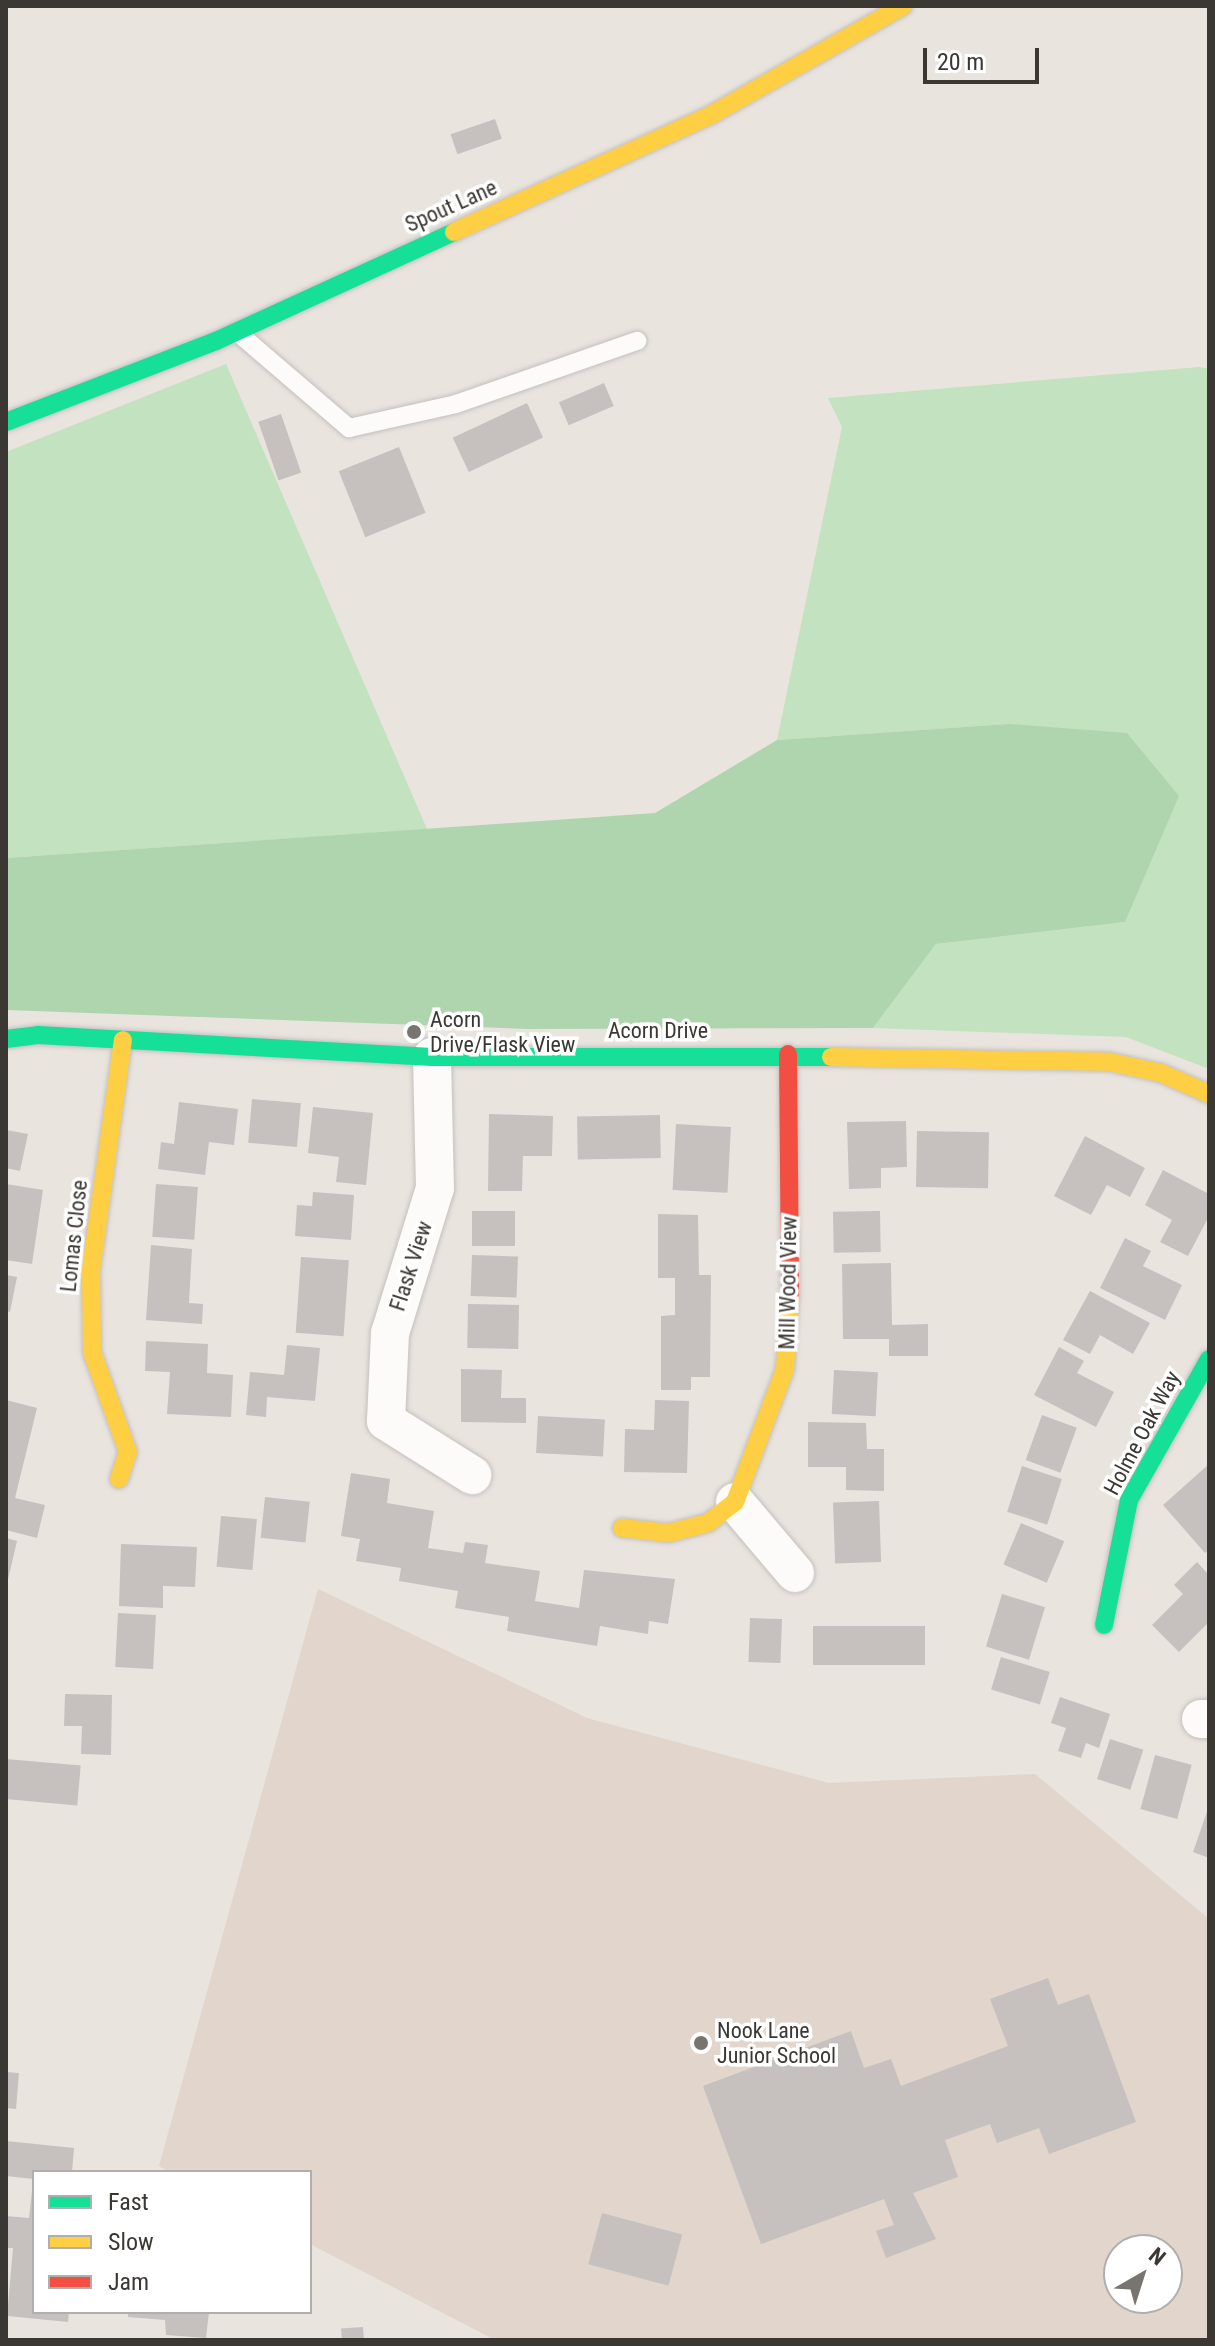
<!DOCTYPE html>
<html>
<head>
<meta charset="utf-8">
<style>
  body { margin:0 }
  #map { position:relative; width:1215px; height:2346px; overflow:hidden; background:#eae4df; font-family:"Roboto Condensed",sans-serif }
  div>[style] { position:absolute }
  .built>* { inset:0; background:#e1d5cc }
  .green>* { inset:0; background:#c2e2c0 }
  .forest>* { inset:0; background:#afd5ae }
  .building>* { inset:0; background:#c6c1bf; transform-origin:0 0 }
  .roads { filter:drop-shadow(0 0 2px #c4c0bc) drop-shadow(0 0 2px #c4c0bc) }
  .lane>* { height:18px; margin:-9px; padding:0 9px; transform-origin:9px; border-radius:9px; background:#fcfbfa }
  .street>* { height:38px; margin:-19px; padding:0 19px; transform-origin:19px; border-radius:19px; background:#fcfbfa }
  .fast>* { height:18px; margin:-9px; padding:0 9px; transform-origin:9px; border-radius:9px; background:#16e098 }
  .slow>* { height:18px; margin:-9px; padding:0 9px; transform-origin:9px; border-radius:9px; background:#ffcf43 }
  .jam>* { height:18px; margin:-9px; padding:0 9px; transform-origin:9px; border-radius:9px; background:#f24e42 }
  .dots>* { width:22px; height:22px; translate:-50% -50%; box-sizing:border-box; border:4px solid #fff; border-radius:50% }
  span { translate:-50% -50%; white-space:nowrap; text-align:center; line-height:1.15; -webkit-text-stroke:7px #fff; paint-order:stroke }
  .street-label { font-size:22px; color:#3b3834 }
  .poi-label { font-size:22px; color:#3b3834 }
  .left { translate:0 -50%; text-align:left }
  .frame { position:absolute; inset:0; border:8px solid #3b3834; pointer-events:none }
  .legend { position:absolute; left:32px; top:2170px; width:280px; height:144px; box-sizing:border-box; background:#fff; border:2px solid #b1afae; margin:0; padding:10px 14px; list-style:none; font-size:24px; color:#3b3834 }
  .legend li { display:flex; align-items:center; gap:16px; height:40px }
  .legend b { width:40px; border:2px solid #b1afae }
  .north { position:absolute; left:1103px; top:2234px; width:80px; height:80px; box-sizing:border-box; background:#fff; border:2px solid #b1afae; border-radius:50%; rotate:39deg; font-size:22px; font-weight:700; line-height:32px; text-align:center; color:#3b3834 }
  .north::after { content:''; display:block; margin:auto; width:28px; height:36px; background:#787470; clip-path:polygon(50% 0,100% 100%,50% 72%,0 100%) }
  .scale { position:absolute; left:923px; top:48px; width:116px; height:36px; box-sizing:border-box; border:4px solid #3b3834; border-top:0; padding-left:10px; font-size:24px; line-height:28px; white-space:nowrap; color:#3b3834; -webkit-text-stroke:6px #fff; paint-order:stroke }
</style>
</head>
<body>
<div id="map">
  <div class="built">
    <i style="clip-path:polygon(evenodd,318px 1589px,587px 1718px,829px 1783px,1035px 1774px,1209px 1919px,1209px 2340px,495px 2340px,310px 2244px,310px 2172px,170px 2172px,159px 2166px,318px 1589px,1119px 2250px,1167px 2250px,1167px 2298px,1119px 2298px,1119px 2250px)"></i>
  </div>
  <div class="green">
    <i style="clip-path:polygon(226px 364px,427px 829px,6px 858px,6px 452px)"></i>
    <i style="clip-path:polygon(1200px 367px,1209px 369px,1209px 1069px,1126px 1037px,873px 1028px,936px 944px,1125px 922px,1008px 724px,777px 740px,842px 427px,828px 398px)"></i>
  </div>
  <div class="forest">
    <i style="clip-path:polygon(1008px 724px,1127px 733px,1179px 796px,1125px 922px,936px 944px,873px 1028px,528px 1029px,6px 1010px,6px 858px,655px 813px,777px 740px)"></i>
  </div>
  <div class="building">
    <i style="left:495px;top:119px;width:21px;height:47px;rotate:71deg"></i>
    <i style="left:604px;top:383px;width:25px;height:49px;rotate:67deg"></i>
    <i style="left:527px;top:403px;width:38px;height:82px;rotate:65deg"></i>
    <i style="left:281px;top:414px;width:62px;height:24px;rotate:71deg"></i>
    <i style="left:399px;top:447px;width:71px;height:65px;rotate:68deg"></i>
    <i style="left:252px;top:1099px;width:49px;height:44px;rotate:5deg"></i>
    <i style="clip-path:polygon(179px 1102px,238px 1109px,234px 1145px,209px 1142px,205px 1175px,158px 1169px,161px 1142px,174px 1144px)"></i>
    <i style="clip-path:polygon(313px 1107px,373px 1113px,366px 1185px,336px 1182px,339px 1157px,308px 1153px)"></i>
    <i style="clip-path:polygon(489px 1114px,553px 1116px,552px 1156px,523px 1156px,522px 1191px,488px 1191px)"></i>
    <i style="left:660px;top:1115px;width:43px;height:83px;rotate:89deg"></i>
    <i style="clip-path:polygon(906px 1121px,907px 1167px,881px 1168px,881px 1188px,849px 1189px,847px 1122px)"></i>
    <i style="left:676px;top:1124px;width:55px;height:66px;rotate:3deg"></i>
    <i style="clip-path:polygon(6px 1130px,28px 1134px,20px 1171px,6px 1168px)"></i>
    <i style="left:917px;top:1131px;width:72px;height:56px;rotate:1deg"></i>
    <i style="clip-path:polygon(1085px 1136px,1145px 1168px,1130px 1197px,1107px 1185px,1091px 1215px,1054px 1196px)"></i>
    <i style="clip-path:polygon(1163px 1170px,1209px 1194px,1209px 1216px,1188px 1256px,1160px 1242px,1172px 1220px,1145px 1205px)"></i>
    <i style="clip-path:polygon(6px 1184px,43px 1190px,32px 1264px,6px 1260px)"></i>
    <i style="left:156px;top:1184px;width:42px;height:53px;rotate:4deg"></i>
    <i style="clip-path:polygon(313px 1192px,354px 1195px,351px 1240px,295px 1236px,297px 1205px,312px 1206px)"></i>
    <i style="left:515px;top:1211px;width:35px;height:43px;rotate:90deg"></i>
    <i style="left:880px;top:1211px;width:41px;height:47px;rotate:89deg"></i>
    <i style="clip-path:polygon(658px 1214px,698px 1215px,699px 1275px,711px 1275px,710px 1377px,691px 1377px,691px 1390px,661px 1390px,661px 1316px,675px 1315px,675px 1278px,658px 1278px)"></i>
    <i style="clip-path:polygon(1125px 1238px,1151px 1251px,1143px 1266px,1182px 1285px,1165px 1320px,1100px 1288px)"></i>
    <i style="clip-path:polygon(151px 1245px,192px 1249px,189px 1303px,203px 1304px,202px 1324px,146px 1320px)"></i>
    <i style="left:472px;top:1255px;width:46px;height:41px;rotate:2deg"></i>
    <i style="left:301px;top:1257px;width:48px;height:76px;rotate:4deg"></i>
    <i style="clip-path:polygon(891px 1263px,892px 1325px,928px 1324px,928px 1356px,889px 1356px,889px 1339px,843px 1339px,842px 1264px)"></i>
    <i style="clip-path:polygon(6px 1275px,17px 1277px,10px 1312px,6px 1311px)"></i>
    <i style="clip-path:polygon(1090px 1291px,1150px 1323px,1133px 1354px,1100px 1335px,1090px 1354px,1063px 1340px)"></i>
    <i style="left:468px;top:1304px;width:51px;height:44px;rotate:1deg"></i>
    <i style="clip-path:polygon(146px 1341px,208px 1344px,207px 1373px,233px 1375px,231px 1417px,167px 1414px,170px 1372px,145px 1371px)"></i>
    <i style="clip-path:polygon(287px 1345px,320px 1348px,315px 1401px,267px 1397px,266px 1417px,246px 1415px,250px 1372px,284px 1375px)"></i>
    <i style="clip-path:polygon(1059px 1347px,1084px 1361px,1077px 1373px,1114px 1392px,1096px 1427px,1034px 1395px)"></i>
    <i style="clip-path:polygon(461px 1369px,502px 1370px,501px 1398px,526px 1398px,526px 1423px,461px 1422px)"></i>
    <i style="left:834px;top:1370px;width:44px;height:44px;rotate:3deg"></i>
    <i style="clip-path:polygon(6px 1400px,37px 1408px,15px 1498px,45px 1505px,37px 1538px,6px 1530px)"></i>
    <i style="clip-path:polygon(655px 1400px,689px 1401px,687px 1473px,624px 1472px,625px 1429px,654px 1430px)"></i>
    <i style="left:1042px;top:1415px;width:37px;height:48px;rotate:20deg"></i>
    <i style="left:538px;top:1416px;width:67px;height:37px;rotate:3deg"></i>
    <i style="clip-path:polygon(808px 1422px,866px 1423px,867px 1449px,884px 1449px,884px 1491px,846px 1490px,846px 1467px,808px 1467px)"></i>
    <i style="clip-path:polygon(1209px 1464px,1209px 1550px,1205px 1553px,1163px 1505px)"></i>
    <i style="left:1022px;top:1466px;width:42px;height:48px;rotate:18deg"></i>
    <i style="clip-path:polygon(351px 1473px,390px 1479px,387px 1503px,434px 1511px,428px 1548px,463px 1553px,465px 1542px,488px 1545px,485px 1563px,540px 1571px,535px 1601px,579px 1608px,584px 1570px,675px 1579px,668px 1624px,649px 1621px,648px 1634px,600px 1626px,597px 1646px,507px 1631px,509px 1617px,455px 1608px,458px 1591px,399px 1581px,401px 1568px,356px 1561px,360px 1539px,341px 1536px)"></i>
    <i style="left:265px;top:1497px;width:45px;height:41px;rotate:6deg"></i>
    <i style="left:879px;top:1501px;width:61px;height:46px;rotate:88deg"></i>
    <i style="left:221px;top:1516px;width:36px;height:51px;rotate:5deg"></i>
    <i style="left:1021px;top:1523px;width:47px;height:45px;rotate:23deg"></i>
    <i style="clip-path:polygon(6px 1538px,17px 1541px,7px 1584px,6px 1584px)"></i>
    <i style="clip-path:polygon(121px 1544px,197px 1547px,195px 1587px,163px 1586px,163px 1608px,119px 1606px)"></i>
    <i style="clip-path:polygon(1197px 1562px,1209px 1575px,1209px 1622px,1179px 1652px,1152px 1625px,1183px 1594px,1174px 1585px)"></i>
    <i style="left:1002px;top:1594px;width:45px;height:55px;rotate:17deg"></i>
    <i style="left:118px;top:1613px;width:38px;height:54px;rotate:3deg"></i>
    <i style="left:750px;top:1618px;width:32px;height:44px;rotate:2deg"></i>
    <i style="left:813px;top:1626px;width:112px;height:39px"></i>
    <i style="left:1001px;top:1657px;width:51px;height:34px;rotate:17deg"></i>
    <i style="clip-path:polygon(65px 1694px,112px 1695px,111px 1755px,81px 1754px,82px 1726px,64px 1726px)"></i>
    <i style="clip-path:polygon(1060px 1697px,1110px 1714px,1099px 1748px,1086px 1743px,1081px 1758px,1058px 1751px,1066px 1728px,1051px 1723px)"></i>
    <i style="left:1110px;top:1739px;width:35px;height:42px;rotate:18deg"></i>
    <i style="left:1155px;top:1755px;width:38px;height:56px;rotate:15deg"></i>
    <i style="left:6px;top:1759px;width:75px;height:40px;rotate:5deg"></i>
    <i style="clip-path:polygon(1209px 1806px,1209px 1858px,1193px 1852px)"></i>
    <i style="clip-path:polygon(1048px 1978px,1058px 2005px,1089px 1994px,1136px 2122px,1049px 2154px,1039px 2128px,997px 2143px,990px 2124px,945px 2140px,958px 2177px,913px 2193px,936px 2239px,886px 2258px,876px 2231px,894px 2225px,884px 2199px,761px 2244px,703px 2086px,851px 2031px,864px 2068px,891px 2059px,901px 2086px,1008px 2046px,990px 1999px)"></i>
    <i style="clip-path:polygon(6px 2072px,19px 2073px,16px 2109px,6px 2108px)"></i>
    <i style="clip-path:polygon(6px 2141px,74px 2148px,72px 2172px,34px 2172px,34px 2179px,6px 2176px)"></i>
    <i style="clip-path:polygon(32px 2191px,34px 2312px,69px 2312px,68px 2322px,7px 2316px,13px 2248px,6px 2248px,6px 2216px,29px 2218px)"></i>
    <i style="left:602px;top:2213px;width:83px;height:53px;rotate:15deg"></i>
    <i style="clip-path:polygon(128px 2312px,209px 2312px,206px 2338px,166px 2335px,165px 2320px,128px 2317px)"></i>
    <i style="left:363px;top:2327px;width:13px;height:22px;rotate:86deg"></i>
  </div>
  <div class="roads">
    <div class="lane">
      <i style="left:237px;top:332px;width:148px;rotate:40.6deg"></i>
      <i style="left:349px;top:428px;width:110px;rotate:-12.6deg"></i>
      <i style="left:456px;top:404px;width:192px;rotate:-19.2deg"></i>
    </div>
    <div class="street">
      <i style="left:432px;top:1057px;width:131px;rotate:88.7deg"></i>
      <i style="left:435px;top:1188px;width:152px;rotate:107.2deg"></i>
      <i style="left:390px;top:1333px;width:88px;rotate:92.6deg"></i>
      <i style="left:386px;top:1421px;width:102px;rotate:32.1deg"></i>
      <i style="left:735px;top:1502px;width:93px;rotate:49.8deg"></i>
      <i style="left:1201px;top:1719px;width:8px"></i>
    </div>
    <div class="fast">
      <i style="left:6px;top:422px;width:225px;rotate:-21.1deg"></i>
      <i style="left:216px;top:341px;width:262px;rotate:-24.6deg"></i>
      <i style="left:6px;top:1039px;width:32px;rotate:-7deg"></i>
      <i style="left:38px;top:1035px;width:395px;rotate:3.2deg"></i>
      <i style="left:432px;top:1057px;width:399px"></i>
      <i style="left:1104px;top:1625px;width:127px;rotate:-78.7deg"></i>
      <i style="left:1129px;top:1500px;width:162px;rotate:-60.4deg"></i>
    </div>
    <div class="slow">
      <i style="left:454px;top:232px;width:282px;rotate:-24.5deg"></i>
      <i style="left:711px;top:115px;width:221px;rotate:-29.6deg"></i>
      <i style="left:831px;top:1057px;width:279px;rotate:1deg"></i>
      <i style="left:1110px;top:1062px;width:52px;rotate:12.2deg"></i>
      <i style="left:1161px;top:1073px;width:52px;rotate:23.6deg"></i>
      <i style="left:119px;top:1479px;width:28px;rotate:-72deg"></i>
      <i style="left:128px;top:1452px;width:106px;rotate:-109.8deg"></i>
      <i style="left:92px;top:1352px;width:82px;rotate:-90.7deg"></i>
      <i style="left:91px;top:1270px;width:232px;rotate:-82.1deg"></i>
      <i style="left:622px;top:1528px;width:47px;rotate:6.1deg"></i>
      <i style="left:669px;top:1533px;width:40px;rotate:-14.4deg"></i>
      <i style="left:708px;top:1523px;width:34px;rotate:-38deg"></i>
      <i style="left:735px;top:1502px;width:142px;rotate:-69.4deg"></i>
      <i style="left:785px;top:1369px;width:75px;rotate:-86.2deg"></i>
    </div>
    <div class="jam">
      <i style="left:788px;top:1054px;width:240px;rotate:89.5deg"></i>
    </div>
  </div>
  <div class="dots">
    <i style="left:414px;top:1032px;background:#787470"></i>
    <i style="left:701px;top:2043px;background:#787470"></i>
  </div>
  <div class="street-label">
    <span style="left:451px;top:206px;rotate:-24deg">Spout Lane</span>
    <span style="left:658px;top:1031px">Acorn Drive</span>
    <span style="left:74px;top:1236px;rotate:-84deg">Lomas Close</span>
    <span style="left:411px;top:1266px;rotate:-72deg">Flask View</span>
    <span style="left:788px;top:1283px;rotate:-89deg">Mill Wood View</span>
    <span style="left:1142px;top:1433px;rotate:-62deg">Holme Oak Way</span>
  </div>
  <div class="poi-label">
    <span class="left" style="left:430px;top:1032px">Acorn<br>Drive/Flask View</span>
    <span class="left" style="left:717px;top:2043px">Nook Lane<br>Junior School</span>
  </div>
  <div class="frame"></div>
  <ul class="legend">
  <li><b style="height:10px;background:#16e098"></b>Fast</li>
  <li><b style="height:10px;background:#ffcf43"></b>Slow</li>
  <li><b style="height:10px;background:#f24e42"></b>Jam</li>
  </ul>
  <div class="north">N</div>
  <div class="scale">20 m</div>
</div>
</body>
</html>
